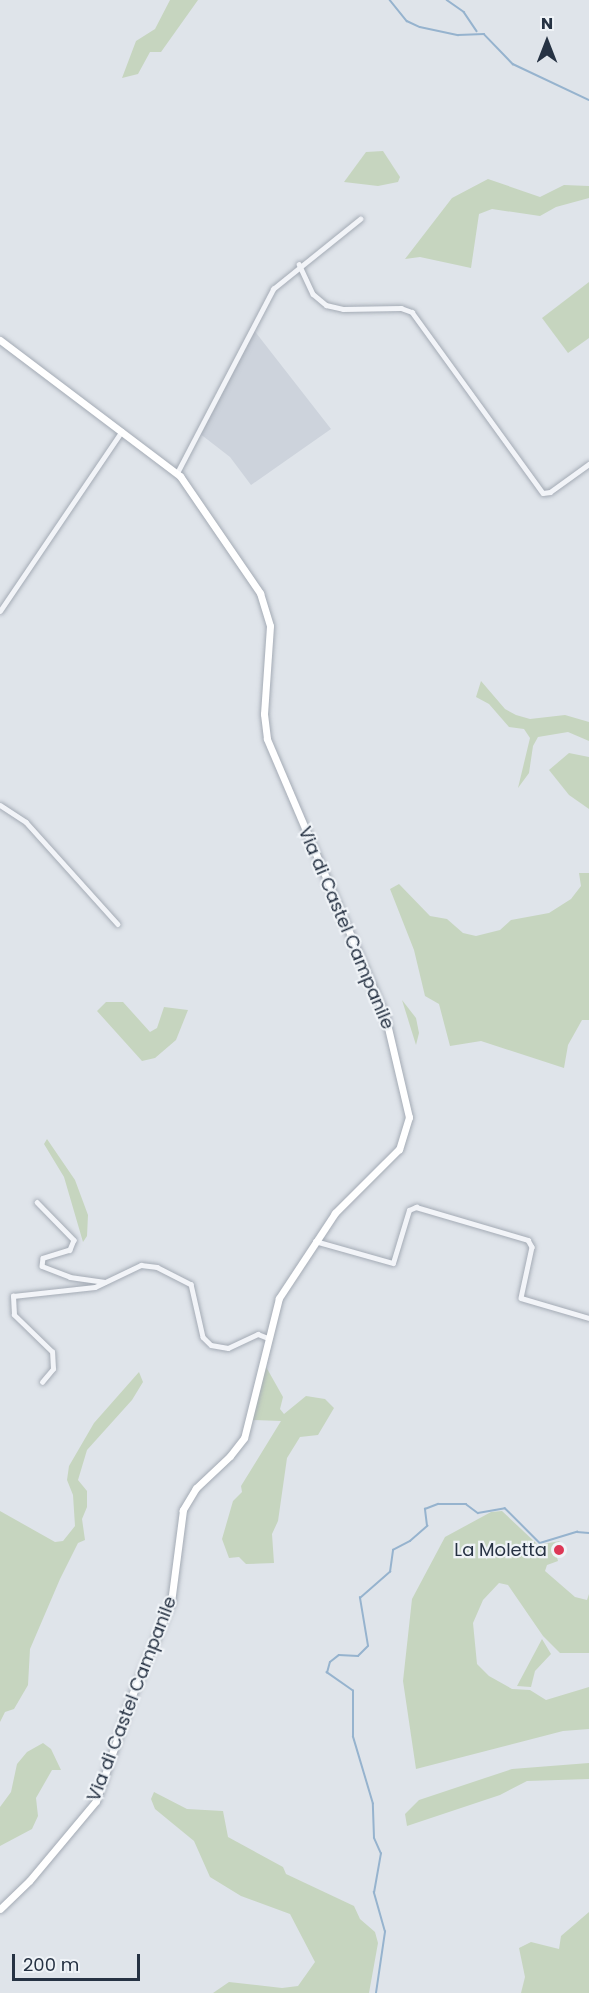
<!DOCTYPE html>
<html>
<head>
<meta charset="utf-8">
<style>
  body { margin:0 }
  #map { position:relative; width:589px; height:1993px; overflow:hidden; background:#dfe4ea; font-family:Poppins,sans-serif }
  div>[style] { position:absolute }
  .built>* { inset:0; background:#cdd3dc }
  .green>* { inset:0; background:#c6d5bf }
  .stream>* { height:1.5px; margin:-0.75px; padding:0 0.75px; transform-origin:0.75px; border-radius:0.75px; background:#96b3ce }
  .roads { filter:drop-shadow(0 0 2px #a4abb5) drop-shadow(0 0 2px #a4abb5) }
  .street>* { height:4.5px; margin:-2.25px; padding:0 2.25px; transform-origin:2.25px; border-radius:2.25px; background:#f2f4f8 }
  .secondary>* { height:7px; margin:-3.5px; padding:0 3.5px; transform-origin:3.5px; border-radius:3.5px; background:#fff }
  .dots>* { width:16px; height:16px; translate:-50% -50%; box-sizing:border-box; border:3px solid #eff3f7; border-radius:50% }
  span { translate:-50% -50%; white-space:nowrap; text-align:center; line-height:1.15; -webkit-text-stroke:4.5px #eff3f7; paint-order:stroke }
  .street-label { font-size:18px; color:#263243 }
  .poi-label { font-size:18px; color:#263243 }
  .right { translate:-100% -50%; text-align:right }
  .north { position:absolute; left:517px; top:12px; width:60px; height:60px; -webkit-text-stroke:4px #eff3f7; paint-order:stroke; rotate:0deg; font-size:16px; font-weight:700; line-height:24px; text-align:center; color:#263243 }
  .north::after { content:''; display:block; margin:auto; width:21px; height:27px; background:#263243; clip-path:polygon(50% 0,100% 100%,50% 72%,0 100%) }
  .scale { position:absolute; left:12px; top:1954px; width:128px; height:27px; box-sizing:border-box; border:3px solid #263243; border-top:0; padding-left:8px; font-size:18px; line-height:21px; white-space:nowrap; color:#263243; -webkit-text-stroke:4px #eff3f7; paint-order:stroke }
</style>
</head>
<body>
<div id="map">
  <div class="built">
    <i style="clip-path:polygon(253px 329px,331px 429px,251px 485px,230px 457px,199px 433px)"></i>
  </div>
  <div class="green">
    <i style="clip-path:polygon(170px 0,198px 0,161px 52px,150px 52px,138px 74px,122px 78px,136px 41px,155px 29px)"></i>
    <i style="clip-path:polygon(383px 151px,400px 177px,398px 182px,378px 186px,344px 182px,366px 152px)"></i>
    <i style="clip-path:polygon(488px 179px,540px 197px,564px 185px,589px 186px,589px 198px,556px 207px,540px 216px,492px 209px,479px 214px,471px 268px,420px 257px,405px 259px,452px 198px)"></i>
    <i style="clip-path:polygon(589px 282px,589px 338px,568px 353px,542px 318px)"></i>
    <i style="clip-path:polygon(481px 681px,505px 709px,516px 715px,530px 719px,565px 715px,589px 722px,589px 741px,568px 732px,538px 737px,533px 746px,529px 773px,518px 788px,530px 738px,524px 729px,509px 727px,489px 704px,476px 697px)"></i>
    <i style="clip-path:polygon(569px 753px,589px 757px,589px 809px,569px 795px,549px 770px)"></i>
    <i style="clip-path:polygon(579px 873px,589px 873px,589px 1020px,582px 1020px,568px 1045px,564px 1068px,481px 1041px,450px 1046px,439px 1004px,425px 996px,414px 950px,390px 889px,399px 884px,430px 916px,447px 919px,463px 933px,476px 936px,500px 930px,511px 920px,549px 913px,571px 899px,581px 886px)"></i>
    <i style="clip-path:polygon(402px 1000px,416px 1018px,419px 1033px,416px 1045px)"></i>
    <i style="clip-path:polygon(106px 1002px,123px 1002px,150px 1032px,157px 1028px,164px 1007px,188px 1010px,176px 1040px,155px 1058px,142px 1061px,97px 1011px)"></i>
    <i style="clip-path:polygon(47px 1139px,75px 1180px,88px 1215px,87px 1236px,83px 1242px,64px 1177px,44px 1144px)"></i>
    <i style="clip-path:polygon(265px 1365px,283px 1397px,280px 1409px,284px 1414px,306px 1396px,325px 1399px,334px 1408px,318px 1435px,300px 1437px,287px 1458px,278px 1521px,272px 1534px,274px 1563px,246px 1564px,239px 1557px,229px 1558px,222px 1539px,233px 1501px,242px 1492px,241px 1486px,281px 1421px,252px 1420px)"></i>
    <i style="clip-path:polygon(139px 1372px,143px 1382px,132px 1400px,87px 1450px,78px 1480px,87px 1491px,87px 1507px,82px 1519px,85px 1540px,78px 1543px,60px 1579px,30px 1649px,28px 1685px,14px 1709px,5px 1712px,0 1722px,0 1511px,55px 1542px,63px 1541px,75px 1526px,73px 1495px,67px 1480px,69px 1466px,94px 1423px)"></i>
    <i style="clip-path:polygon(502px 1511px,538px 1545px,560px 1541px,554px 1547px,558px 1561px,547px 1565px,545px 1571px,575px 1597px,587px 1600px,589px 1594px,589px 1653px,560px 1653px,543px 1636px,508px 1585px,499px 1583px,483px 1600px,473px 1623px,477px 1664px,489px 1676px,512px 1689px,530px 1690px,546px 1700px,589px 1687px,589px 1729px,563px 1731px,416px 1769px,403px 1681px,412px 1599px,445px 1537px,491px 1512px)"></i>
    <i style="clip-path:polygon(542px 1639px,551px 1654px,535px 1671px,531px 1687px,517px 1686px)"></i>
    <i style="clip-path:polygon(43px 1743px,51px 1749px,61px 1770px,52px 1770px,36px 1798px,38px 1816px,32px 1829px,0 1846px,0 1807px,11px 1792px,17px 1764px,27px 1752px)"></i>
    <i style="clip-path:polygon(589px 1763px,589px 1779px,527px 1781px,500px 1795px,407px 1826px,405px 1814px,419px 1800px,512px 1769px)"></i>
    <i style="clip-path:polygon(154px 1792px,187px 1809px,223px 1811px,228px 1837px,283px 1867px,286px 1874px,354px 1906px,360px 1919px,375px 1932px,378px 1943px,369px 1993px,213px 1993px,229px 1982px,282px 1988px,298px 1986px,315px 1962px,290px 1914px,241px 1896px,210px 1877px,194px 1841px,155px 1809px,151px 1799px)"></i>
    <i style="clip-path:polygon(589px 1912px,589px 1993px,521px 1993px,525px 1977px,519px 1948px,531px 1942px,559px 1949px,561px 1936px)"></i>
  </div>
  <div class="stream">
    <i style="left:390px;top:0;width:27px;rotate:51deg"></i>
    <i style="left:407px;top:21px;width:14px;rotate:25deg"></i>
    <i style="left:420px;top:27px;width:39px;rotate:12deg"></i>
    <i style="left:458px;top:35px;width:26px;rotate:-2deg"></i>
    <i style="left:484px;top:34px;width:42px;rotate:46deg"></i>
    <i style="left:513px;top:64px;width:84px;rotate:25.3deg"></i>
    <i style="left:447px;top:0;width:21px;rotate:35deg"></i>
    <i style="left:464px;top:12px;width:23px;rotate:56deg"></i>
    <i style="left:376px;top:1993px;width:62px;rotate:-81.6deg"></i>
    <i style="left:385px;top:1932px;width:41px;rotate:-105.8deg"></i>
    <i style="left:374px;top:1893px;width:40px;rotate:-80deg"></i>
    <i style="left:381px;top:1854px;width:17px;rotate:-114deg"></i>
    <i style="left:374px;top:1838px;width:34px;rotate:-92deg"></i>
    <i style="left:373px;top:1804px;width:70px;rotate:-106.6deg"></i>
    <i style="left:353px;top:1737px;width:46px;rotate:-90deg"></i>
    <i style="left:353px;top:1691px;width:32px;rotate:-145deg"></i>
    <i style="left:327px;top:1673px;width:11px;rotate:-75deg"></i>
    <i style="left:330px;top:1662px;width:11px;rotate:-38deg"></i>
    <i style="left:339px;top:1655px;width:19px;rotate:3deg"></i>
    <i style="left:358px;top:1656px;width:14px;rotate:-45deg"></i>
    <i style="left:368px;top:1646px;width:49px;rotate:-99.5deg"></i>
    <i style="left:360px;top:1598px;width:40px;rotate:-41deg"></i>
    <i style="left:390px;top:1572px;width:22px;rotate:-82deg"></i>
    <i style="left:393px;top:1550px;width:19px;rotate:-28deg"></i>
    <i style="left:410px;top:1541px;width:23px;rotate:-41deg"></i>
    <i style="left:427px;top:1526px;width:17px;rotate:-97deg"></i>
    <i style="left:425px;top:1509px;width:14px;rotate:-21deg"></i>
    <i style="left:438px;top:1504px;width:28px"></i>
    <i style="left:466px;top:1504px;width:15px;rotate:37deg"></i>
    <i style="left:478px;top:1513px;width:27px;rotate:-10deg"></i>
    <i style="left:505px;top:1508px;width:49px;rotate:45deg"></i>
    <i style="left:540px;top:1543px;width:39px;rotate:-17deg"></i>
    <i style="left:577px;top:1532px;width:12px;rotate:5deg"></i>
  </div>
  <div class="roads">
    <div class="street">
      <i style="left:299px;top:264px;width:33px;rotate:65deg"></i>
      <i style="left:313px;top:294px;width:17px;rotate:40deg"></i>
      <i style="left:326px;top:305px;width:17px;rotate:13deg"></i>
      <i style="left:343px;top:309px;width:58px;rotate:-1deg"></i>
      <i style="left:401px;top:308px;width:12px;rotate:20deg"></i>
      <i style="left:412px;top:312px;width:223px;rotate:54.1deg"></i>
      <i style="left:543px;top:493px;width:7px;rotate:-8deg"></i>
      <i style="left:550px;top:492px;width:48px;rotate:-35.7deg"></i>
      <i style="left:177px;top:473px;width:208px;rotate:-62.4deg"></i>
      <i style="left:273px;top:289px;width:112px;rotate:-38.8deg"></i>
      <i style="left:0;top:611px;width:217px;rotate:-55.9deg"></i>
      <i style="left:0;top:805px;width:31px;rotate:33deg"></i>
      <i style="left:26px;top:822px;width:137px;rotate:48deg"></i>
      <i style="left:37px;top:1202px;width:53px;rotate:45.8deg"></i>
      <i style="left:74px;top:1240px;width:11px;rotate:112deg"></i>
      <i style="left:70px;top:1250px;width:28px;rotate:163deg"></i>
      <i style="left:43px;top:1258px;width:8px;rotate:97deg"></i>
      <i style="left:42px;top:1266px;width:30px;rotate:21deg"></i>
      <i style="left:70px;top:1277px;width:35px;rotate:8deg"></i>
      <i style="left:315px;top:1241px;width:81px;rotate:15.8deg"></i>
      <i style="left:393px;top:1263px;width:55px;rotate:-73.2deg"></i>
      <i style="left:409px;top:1210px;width:8px;rotate:-23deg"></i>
      <i style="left:416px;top:1207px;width:117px;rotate:16.4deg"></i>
      <i style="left:528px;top:1240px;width:8px;rotate:60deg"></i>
      <i style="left:532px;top:1247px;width:52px;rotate:102.2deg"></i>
      <i style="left:521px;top:1298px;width:71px;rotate:16.4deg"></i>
      <i style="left:42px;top:1382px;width:17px;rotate:-50deg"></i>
      <i style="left:53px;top:1369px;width:17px;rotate:-93deg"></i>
      <i style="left:52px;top:1352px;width:53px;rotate:-135.8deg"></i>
      <i style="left:14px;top:1315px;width:19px;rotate:-93deg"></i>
      <i style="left:13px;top:1296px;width:82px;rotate:-6.3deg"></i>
      <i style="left:95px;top:1287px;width:51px;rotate:-25.6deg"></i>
      <i style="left:141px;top:1265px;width:16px;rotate:7deg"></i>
      <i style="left:157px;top:1267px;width:38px;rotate:27deg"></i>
      <i style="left:191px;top:1284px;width:54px;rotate:77.2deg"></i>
      <i style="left:203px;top:1337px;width:11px;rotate:45deg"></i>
      <i style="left:211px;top:1345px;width:17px;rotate:10deg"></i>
      <i style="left:228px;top:1348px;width:33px;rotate:-25deg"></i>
      <i style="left:258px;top:1334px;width:11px;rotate:22deg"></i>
    </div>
    <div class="secondary">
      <i style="left:0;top:340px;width:226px;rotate:37.1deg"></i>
      <i style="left:180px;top:476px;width:142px;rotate:55.6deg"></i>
      <i style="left:260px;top:593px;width:34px;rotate:73deg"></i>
      <i style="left:270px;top:626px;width:88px;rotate:93.9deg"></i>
      <i style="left:264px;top:714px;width:25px;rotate:83deg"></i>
      <i style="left:267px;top:739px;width:300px;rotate:66.9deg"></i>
      <i style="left:385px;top:1015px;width:105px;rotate:76.8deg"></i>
      <i style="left:409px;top:1117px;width:34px;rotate:107deg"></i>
      <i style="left:399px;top:1149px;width:91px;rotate:135deg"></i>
      <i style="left:335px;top:1213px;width:102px;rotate:123.4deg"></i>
      <i style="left:279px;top:1298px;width:144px;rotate:104deg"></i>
      <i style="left:244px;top:1438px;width:23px;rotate:128deg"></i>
      <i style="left:230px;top:1456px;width:47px;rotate:136.7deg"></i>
      <i style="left:196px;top:1488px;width:26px;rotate:121deg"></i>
      <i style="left:183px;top:1510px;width:93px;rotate:97.4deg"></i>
      <i style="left:171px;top:1602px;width:99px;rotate:112.7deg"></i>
      <i style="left:133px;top:1693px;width:114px;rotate:108.9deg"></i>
      <i style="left:96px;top:1801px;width:104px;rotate:129.9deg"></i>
      <i style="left:29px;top:1881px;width:40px;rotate:136deg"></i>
    </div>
  </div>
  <div class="dots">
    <i style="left:559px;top:1550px;background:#dd3756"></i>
  </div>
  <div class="street-label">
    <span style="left:346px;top:928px;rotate:67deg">Via di Castel Campanile</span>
    <span style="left:132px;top:1699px;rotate:-69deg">Via di Castel Campanile</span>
  </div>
  <div class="poi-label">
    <span class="right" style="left:547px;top:1550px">La Moletta</span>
  </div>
  <div class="north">N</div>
  <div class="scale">200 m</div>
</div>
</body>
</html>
